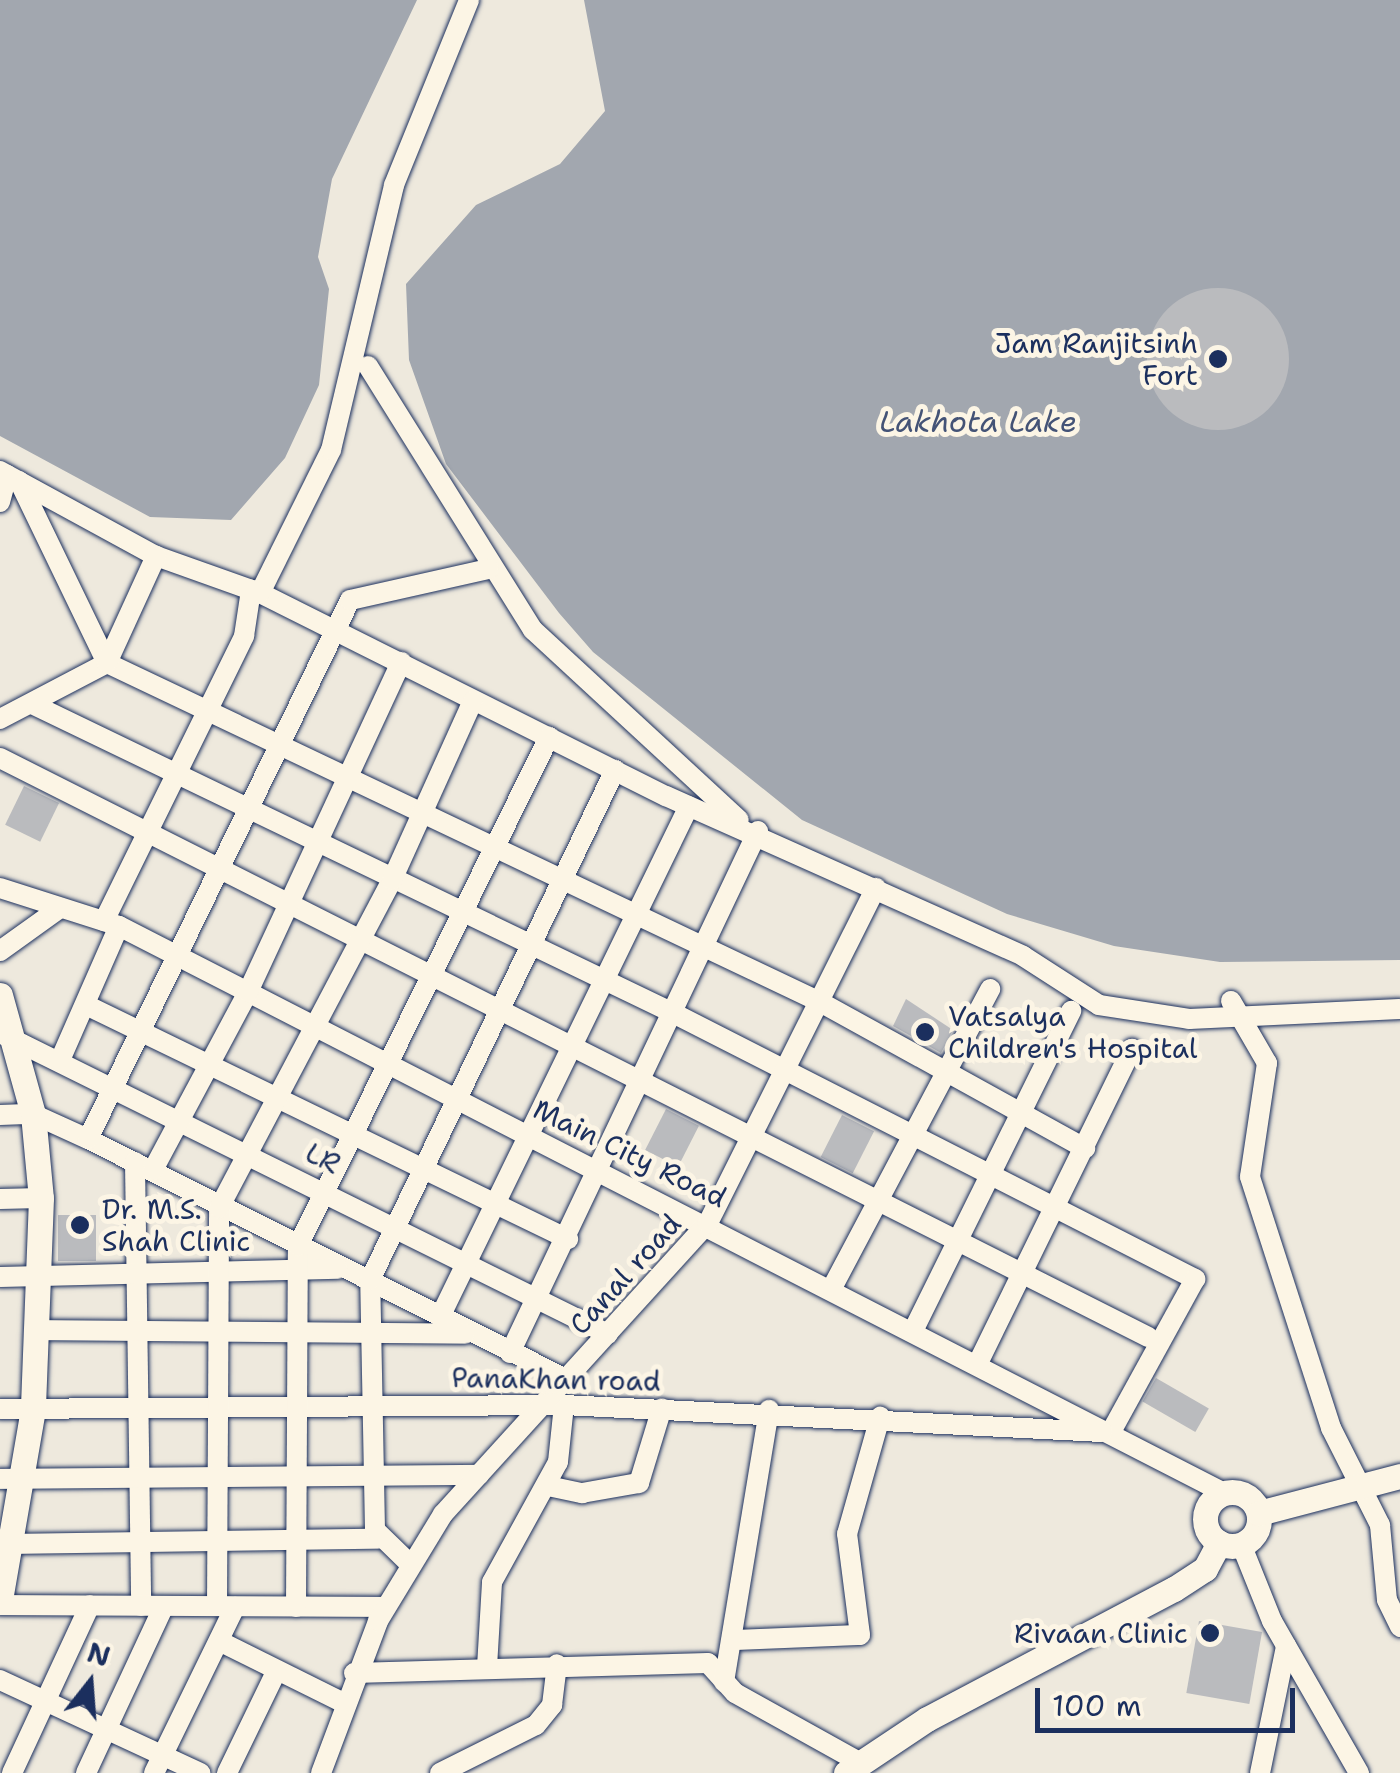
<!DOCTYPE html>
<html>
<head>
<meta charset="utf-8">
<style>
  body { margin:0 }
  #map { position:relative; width:1400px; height:1773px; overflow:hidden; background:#eee9dd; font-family:"Shantell Sans",sans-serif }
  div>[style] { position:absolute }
  .water>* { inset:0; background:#a2a7af }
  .building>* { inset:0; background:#babbbe; transform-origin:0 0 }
  .round { border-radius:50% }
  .roads { filter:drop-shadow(0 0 2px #1b2f5e) drop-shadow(0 0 2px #1b2f5e) }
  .minor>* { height:20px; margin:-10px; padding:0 10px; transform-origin:10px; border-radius:10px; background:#fcf5e5 }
  .major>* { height:25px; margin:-12.5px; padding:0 12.5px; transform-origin:12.5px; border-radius:12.5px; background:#fcf5e5 }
  .major>.ring { margin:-12.5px; padding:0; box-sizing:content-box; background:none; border:25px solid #fcf5e5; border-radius:50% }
  .dots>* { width:28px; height:28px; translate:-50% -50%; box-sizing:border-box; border:5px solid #fcf5e5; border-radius:50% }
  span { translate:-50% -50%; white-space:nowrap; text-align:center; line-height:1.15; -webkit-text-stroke:10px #fcf5e5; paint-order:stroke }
  .poi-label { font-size:28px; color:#1b2f5e }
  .right { translate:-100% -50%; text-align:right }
  .left { translate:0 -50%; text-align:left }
  .street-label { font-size:28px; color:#1b2f5e }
  .water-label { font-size:30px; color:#445376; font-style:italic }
  .north { position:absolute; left:40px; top:1633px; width:100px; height:100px; -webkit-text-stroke:8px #fcf5e5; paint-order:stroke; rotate:17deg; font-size:28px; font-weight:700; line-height:40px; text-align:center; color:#1b2f5e }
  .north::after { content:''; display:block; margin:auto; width:35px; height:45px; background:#1b2f5e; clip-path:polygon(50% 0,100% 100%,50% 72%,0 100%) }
  .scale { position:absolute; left:1035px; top:1688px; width:260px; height:45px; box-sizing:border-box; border:5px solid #1b2f5e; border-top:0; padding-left:12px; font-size:30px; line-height:35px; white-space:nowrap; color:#1b2f5e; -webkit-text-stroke:8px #fcf5e5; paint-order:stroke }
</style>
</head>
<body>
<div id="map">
  <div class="water">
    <i style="clip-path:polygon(0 0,417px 0,332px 179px,318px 257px,329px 289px,319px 385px,285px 458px,231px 520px,150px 517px,0 436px)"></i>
    <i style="clip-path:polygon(584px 0,1400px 0,1400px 960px,1220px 962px,1114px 946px,1007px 914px,802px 820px,593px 652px,559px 613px,446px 464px,409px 360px,406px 284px,476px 205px,560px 164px,605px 111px)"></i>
  </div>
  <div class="building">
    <i class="round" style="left:1147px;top:288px;width:142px;height:142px"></i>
    <i style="left:24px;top:786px;width:39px;height:43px;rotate:26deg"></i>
    <i style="clip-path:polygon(906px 999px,953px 1030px,941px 1053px,893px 1026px)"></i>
    <i style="left:666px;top:1109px;width:37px;height:46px;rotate:27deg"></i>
    <i style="left:842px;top:1115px;width:36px;height:47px;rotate:27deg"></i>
    <i style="left:96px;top:1215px;width:46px;height:38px;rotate:90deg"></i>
    <i style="left:1156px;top:1378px;width:61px;height:27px;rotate:30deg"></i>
    <i style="left:1199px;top:1621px;width:64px;height:73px;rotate:10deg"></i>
  </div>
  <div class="roads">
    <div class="minor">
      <i style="left:368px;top:366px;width:311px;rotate:58deg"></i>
      <i style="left:533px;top:630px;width:280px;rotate:42.7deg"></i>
      <i style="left:0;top:471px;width:178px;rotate:28.6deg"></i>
      <i style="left:156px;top:556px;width:110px;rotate:19.6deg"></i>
      <i style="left:260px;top:593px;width:454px;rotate:26.6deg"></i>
      <i style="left:666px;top:796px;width:391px;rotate:24.1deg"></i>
      <i style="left:1023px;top:956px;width:90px;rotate:32.8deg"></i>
      <i style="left:1099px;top:1005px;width:91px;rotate:8.8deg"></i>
      <i style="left:1189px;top:1019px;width:211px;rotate:-2.7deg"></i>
      <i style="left:19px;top:481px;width:202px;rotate:64.2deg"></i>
      <i style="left:107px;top:663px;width:789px;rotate:25.43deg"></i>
      <i style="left:820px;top:1002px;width:303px;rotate:28.9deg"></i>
      <i style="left:0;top:502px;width:28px;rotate:-75deg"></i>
      <i style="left:260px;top:593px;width:160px;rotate:-63.6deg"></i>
      <i style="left:331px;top:450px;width:272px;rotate:-76.6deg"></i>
      <i style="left:394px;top:185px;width:200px;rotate:-67.9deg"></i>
      <i style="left:32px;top:704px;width:714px;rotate:25.74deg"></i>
      <i style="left:675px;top:1014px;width:584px;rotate:27deg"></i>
      <i style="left:1195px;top:1279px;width:175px;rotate:118.8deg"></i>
      <i style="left:0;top:719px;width:121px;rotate:-27.6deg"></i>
      <i style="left:107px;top:663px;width:118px;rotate:-65.4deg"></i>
      <i style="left:0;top:758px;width:1286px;rotate:26.76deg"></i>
      <i style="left:0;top:888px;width:125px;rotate:17.7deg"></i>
      <i style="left:119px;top:926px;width:1242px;rotate:27.16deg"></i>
      <i style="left:104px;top:921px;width:318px;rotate:-63.8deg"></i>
      <i style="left:244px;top:636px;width:47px;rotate:-81.3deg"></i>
      <i style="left:0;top:951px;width:74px;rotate:-35.6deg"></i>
      <i style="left:1231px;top:1001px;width:72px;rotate:59.9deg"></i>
      <i style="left:1267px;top:1063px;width:115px;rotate:98.5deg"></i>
      <i style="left:1250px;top:1177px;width:264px;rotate:72.1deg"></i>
      <i style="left:1331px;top:1428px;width:109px;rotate:63.2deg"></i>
      <i style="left:1380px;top:1525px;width:75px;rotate:84.7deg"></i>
      <i style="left:1387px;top:1600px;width:30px;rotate:64deg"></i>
      <i style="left:86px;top:1005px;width:536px;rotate:25.9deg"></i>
      <i style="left:2px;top:1034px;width:676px;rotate:26.34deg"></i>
      <i style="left:61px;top:1058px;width:144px;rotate:-66.3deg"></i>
      <i style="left:0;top:1115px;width:33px;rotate:-2deg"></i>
      <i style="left:33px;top:1114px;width:60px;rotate:24.4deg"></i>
      <i style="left:88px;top:1139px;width:535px;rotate:26.66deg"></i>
      <i style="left:88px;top:1139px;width:599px;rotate:-64.08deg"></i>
      <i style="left:350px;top:600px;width:142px;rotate:-12.6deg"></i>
      <i style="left:135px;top:1162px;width:444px;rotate:89.2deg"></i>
      <i style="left:153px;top:1170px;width:202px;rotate:-61.9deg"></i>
      <i style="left:248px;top:992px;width:364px;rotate:-65.1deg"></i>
      <i style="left:0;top:1199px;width:41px;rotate:-1.4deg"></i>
      <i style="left:0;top:1277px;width:338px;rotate:-1.4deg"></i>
      <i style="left:833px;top:1286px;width:336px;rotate:-62.1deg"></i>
      <i style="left:440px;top:1317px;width:568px;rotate:-64.02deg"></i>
      <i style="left:914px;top:1329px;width:355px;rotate:-63.7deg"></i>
      <i style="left:37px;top:1330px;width:428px;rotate:0.5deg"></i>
      <i style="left:510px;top:1353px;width:578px;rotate:-64.59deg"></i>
      <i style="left:978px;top:1363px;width:350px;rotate:-63.9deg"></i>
      <i style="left:0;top:1409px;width:564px;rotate:-0.41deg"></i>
      <i style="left:564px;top:1405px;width:539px;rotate:2.87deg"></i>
      <i style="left:0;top:1479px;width:479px;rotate:-0.5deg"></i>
      <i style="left:548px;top:1486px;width:35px;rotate:12deg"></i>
      <i style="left:582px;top:1493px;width:58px;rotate:-10deg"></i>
      <i style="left:639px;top:1483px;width:78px;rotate:-73deg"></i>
      <i style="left:0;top:1544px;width:378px;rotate:-0.8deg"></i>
      <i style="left:1241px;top:1544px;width:83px;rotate:68.1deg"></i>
      <i style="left:1272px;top:1621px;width:175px;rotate:60.2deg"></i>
      <i style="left:411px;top:1565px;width:50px;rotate:-135.8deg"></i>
      <i style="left:375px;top:1530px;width:250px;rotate:-91.1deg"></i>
      <i style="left:370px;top:1280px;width:566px;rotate:-64.34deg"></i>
      <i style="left:0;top:1605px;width:385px;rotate:0.3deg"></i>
      <i style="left:217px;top:1606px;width:398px;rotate:-89.7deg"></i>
      <i style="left:219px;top:1208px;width:371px;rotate:-62.2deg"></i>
      <i style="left:392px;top:880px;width:196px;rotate:-65.7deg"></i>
      <i style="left:296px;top:1607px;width:361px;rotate:-89.7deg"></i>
      <i style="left:298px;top:1246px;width:568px;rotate:-63.75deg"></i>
      <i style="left:733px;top:1640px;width:127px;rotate:-2.3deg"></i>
      <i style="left:860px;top:1635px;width:102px;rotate:-97.3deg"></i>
      <i style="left:847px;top:1534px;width:122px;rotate:-74.2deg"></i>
      <i style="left:219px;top:1641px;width:137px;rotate:26.4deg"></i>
      <i style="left:487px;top:1667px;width:85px;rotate:-86.6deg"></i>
      <i style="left:492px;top:1582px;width:137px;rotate:-61.2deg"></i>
      <i style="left:558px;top:1462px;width:57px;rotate:-84deg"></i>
      <i style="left:354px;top:1673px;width:354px;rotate:-1.6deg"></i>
      <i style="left:708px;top:1663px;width:40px;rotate:48deg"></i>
      <i style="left:735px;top:1693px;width:142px;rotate:29.1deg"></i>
      <i style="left:0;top:1680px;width:221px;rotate:24.9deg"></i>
      <i style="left:724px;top:1682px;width:276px;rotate:-80.6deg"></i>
      <i style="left:12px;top:1773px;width:185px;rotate:-65.1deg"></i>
      <i style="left:86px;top:1773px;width:184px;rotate:-65deg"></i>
      <i style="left:154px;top:1773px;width:185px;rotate:-64deg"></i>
      <i style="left:227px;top:1773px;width:114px;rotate:-64.1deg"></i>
      <i style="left:321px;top:1773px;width:162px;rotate:-69.4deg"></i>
      <i style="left:378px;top:1621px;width:125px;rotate:-58.7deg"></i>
      <i style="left:443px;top:1514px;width:394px;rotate:-47.7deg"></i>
      <i style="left:708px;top:1223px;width:375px;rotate:-63.4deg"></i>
      <i style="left:440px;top:1773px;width:107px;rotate:-26.6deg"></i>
      <i style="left:536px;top:1725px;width:26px;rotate:-51deg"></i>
      <i style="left:552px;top:1705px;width:41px;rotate:-83deg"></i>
      <i style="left:1260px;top:1773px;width:130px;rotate:-78.4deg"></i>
    </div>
    <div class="major">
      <i style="left:0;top:995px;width:123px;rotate:74.5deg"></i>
      <i style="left:33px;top:1114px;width:84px;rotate:84.6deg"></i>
      <i style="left:41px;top:1198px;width:211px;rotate:92.2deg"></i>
      <i style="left:33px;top:1409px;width:194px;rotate:99.8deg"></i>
      <i class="ring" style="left:1205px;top:1492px;width:29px;height:29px"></i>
      <i style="left:1259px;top:1513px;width:146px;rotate:-14.7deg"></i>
      <i style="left:846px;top:1773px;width:97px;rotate:-33.7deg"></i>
      <i style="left:927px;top:1719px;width:279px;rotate:-27.8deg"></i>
      <i style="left:1174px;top:1589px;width:37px;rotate:-33deg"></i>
      <i style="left:1205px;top:1569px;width:30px;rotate:-62deg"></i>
    </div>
  </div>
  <div class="dots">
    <i style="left:1218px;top:359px;background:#1b2f5e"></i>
    <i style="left:925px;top:1032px;background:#1b2f5e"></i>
    <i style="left:80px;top:1225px;background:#1b2f5e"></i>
    <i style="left:1210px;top:1633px;background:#1b2f5e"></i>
  </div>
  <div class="poi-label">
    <span class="right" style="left:1198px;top:359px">Jam Ranjitsinh<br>Fort</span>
    <span class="left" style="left:948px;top:1032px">Vatsalya<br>Children's Hospital</span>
    <span class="left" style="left:102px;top:1225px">Dr. M.S.<br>Shah Clinic</span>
    <span class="right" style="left:1188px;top:1633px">Rivaan Clinic</span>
  </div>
  <div class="street-label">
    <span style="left:630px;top:1153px;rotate:26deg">Main City Road</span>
    <span style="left:323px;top:1158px;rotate:26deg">LR</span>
    <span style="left:625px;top:1274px;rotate:-48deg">Canal road</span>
    <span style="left:556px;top:1379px;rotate:1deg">PanaKhan road</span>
  </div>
  <div class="water-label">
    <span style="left:978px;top:422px">Lakhota Lake</span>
  </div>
  <div class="north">N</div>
  <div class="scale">100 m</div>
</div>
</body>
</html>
